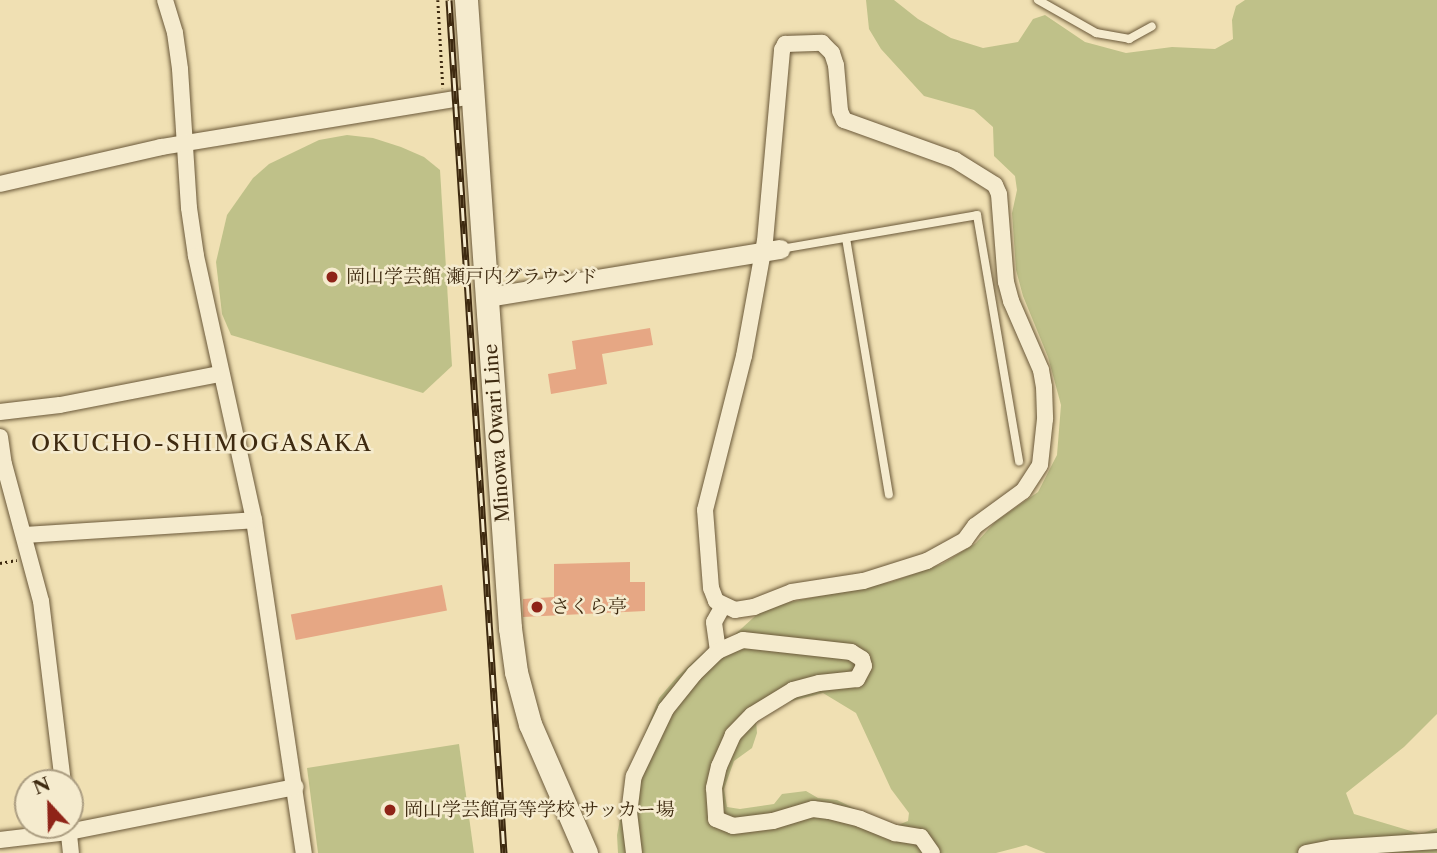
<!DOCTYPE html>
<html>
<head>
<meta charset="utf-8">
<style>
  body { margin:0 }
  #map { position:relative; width:1437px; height:853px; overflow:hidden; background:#f0e0b3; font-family:"Libre Caslon Text","Noto Serif JP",serif }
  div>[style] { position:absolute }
  .green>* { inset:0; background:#bfc189 }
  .building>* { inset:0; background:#e6a784; transform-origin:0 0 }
  .path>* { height:2.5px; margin-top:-1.25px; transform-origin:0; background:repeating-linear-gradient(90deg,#3e2a10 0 2px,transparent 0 5.5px) }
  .roads { filter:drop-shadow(0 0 2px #6a5839) drop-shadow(0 0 2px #6a5839) }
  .service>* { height:8px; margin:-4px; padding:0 4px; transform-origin:4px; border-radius:4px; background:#f5ebce }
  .minor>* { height:16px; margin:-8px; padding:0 8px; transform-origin:8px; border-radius:8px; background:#f5ebce }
  .tertiary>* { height:19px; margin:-9.5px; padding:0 9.5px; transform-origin:9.5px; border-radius:9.5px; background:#f5ebce }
  .secondary>* { height:23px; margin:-11.5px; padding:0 11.5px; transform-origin:11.5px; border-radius:11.5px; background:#f5ebce }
  .rail>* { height:7px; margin-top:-3.5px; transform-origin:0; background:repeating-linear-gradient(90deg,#f5ebce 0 13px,#3e2a10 0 26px); box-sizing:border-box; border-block:2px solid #3e2a10 }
  .dots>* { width:19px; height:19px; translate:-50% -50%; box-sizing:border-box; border:4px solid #f5ebce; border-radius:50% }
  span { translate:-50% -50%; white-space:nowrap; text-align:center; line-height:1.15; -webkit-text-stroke:5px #f5ebce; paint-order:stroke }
  .poi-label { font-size:19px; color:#3e2a10 }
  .left { translate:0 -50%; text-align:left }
  .street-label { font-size:19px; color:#3e2a10 }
  .quarter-label { font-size:23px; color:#3e2a10; letter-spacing:2px }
  .north { position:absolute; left:14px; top:769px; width:70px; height:70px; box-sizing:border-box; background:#f5ebce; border:2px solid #ac9e82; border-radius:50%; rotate:338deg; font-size:19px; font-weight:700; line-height:28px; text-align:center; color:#3e2a10 }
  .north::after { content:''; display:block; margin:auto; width:24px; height:32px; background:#8f2418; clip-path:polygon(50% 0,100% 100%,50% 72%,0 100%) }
</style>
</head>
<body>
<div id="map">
  <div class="green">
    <i style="clip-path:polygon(evenodd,866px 0,894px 0,918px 19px,951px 38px,983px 48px,1018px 42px,1033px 19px,1045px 15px,1085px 42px,1126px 53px,1172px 47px,1215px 49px,1233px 39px,1232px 20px,1236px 6px,1245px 0,1437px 0,1437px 714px,1404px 747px,1346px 793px,1354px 814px,1421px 834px,1437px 828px,1437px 853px,1046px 853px,1026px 845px,996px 853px,618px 853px,617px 835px,629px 774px,659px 698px,677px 677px,703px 653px,731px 638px,765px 607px,891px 582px,942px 564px,976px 543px,995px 522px,1038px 492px,1057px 455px,1061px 405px,1048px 357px,1023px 296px,1016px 270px,1012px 213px,1017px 190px,1015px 176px,994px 156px,993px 127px,974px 110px,924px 96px,881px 49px,869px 29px,866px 0,823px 693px,856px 713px,891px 789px,909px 813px,908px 821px,893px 827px,837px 800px,818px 798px,806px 791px,782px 794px,774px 804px,740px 809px,727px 807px,724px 789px,734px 761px,752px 748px,757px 733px,756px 721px,780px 704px,823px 693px)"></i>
    <i style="clip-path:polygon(347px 135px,373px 138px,401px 147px,424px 157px,440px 170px,452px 366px,423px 393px,231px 335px,222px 314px,216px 262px,227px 215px,253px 178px,269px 164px,319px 140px)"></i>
    <i style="clip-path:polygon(459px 744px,474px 853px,318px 853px,307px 768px)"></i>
  </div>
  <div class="building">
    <i style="clip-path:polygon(650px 328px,653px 345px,602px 354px,607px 384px,551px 394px,548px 374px,576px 369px,572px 341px)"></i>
    <i style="clip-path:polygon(630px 562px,630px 582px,645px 582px,645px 611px,523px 617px,523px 599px,554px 597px,554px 564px)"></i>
    <i style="left:442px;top:585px;width:26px;height:154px;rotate:79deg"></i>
  </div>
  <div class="path">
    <i style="left:438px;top:0;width:88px;rotate:86.7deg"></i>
    <i style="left:0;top:563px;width:17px;rotate:-10deg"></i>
  </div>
  <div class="roads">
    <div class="service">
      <i style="left:1038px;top:0;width:67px;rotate:29.6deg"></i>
      <i style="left:1096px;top:33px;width:34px;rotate:10deg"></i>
      <i style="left:1129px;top:39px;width:26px;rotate:-29deg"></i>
      <i style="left:846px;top:238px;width:260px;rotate:80.5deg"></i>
      <i style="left:781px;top:249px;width:199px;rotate:-9.8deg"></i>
      <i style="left:977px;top:215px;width:250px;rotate:80.3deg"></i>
    </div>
    <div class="minor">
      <i style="left:165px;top:0;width:34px;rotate:73deg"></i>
      <i style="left:175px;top:33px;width:36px;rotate:82deg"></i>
      <i style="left:180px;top:69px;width:139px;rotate:86.3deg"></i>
      <i style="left:189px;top:208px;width:49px;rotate:81.7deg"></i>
      <i style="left:196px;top:256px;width:270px;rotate:77.6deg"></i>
      <i style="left:254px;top:520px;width:337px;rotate:81.5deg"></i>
      <i style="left:822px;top:43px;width:14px;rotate:45deg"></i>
      <i style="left:832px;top:53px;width:13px;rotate:72deg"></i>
      <i style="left:836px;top:65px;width:46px;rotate:85deg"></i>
      <i style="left:840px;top:111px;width:10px;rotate:66deg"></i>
      <i style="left:844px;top:120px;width:118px;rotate:19.8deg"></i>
      <i style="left:955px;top:160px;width:47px;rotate:32deg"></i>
      <i style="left:995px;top:185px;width:10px;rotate:66deg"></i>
      <i style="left:999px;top:194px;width:88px;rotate:85.5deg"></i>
      <i style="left:1006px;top:282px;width:20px;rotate:75deg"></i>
      <i style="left:1011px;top:301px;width:75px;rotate:66.5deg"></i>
      <i style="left:1041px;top:370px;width:17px;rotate:80deg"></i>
      <i style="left:1044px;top:387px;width:32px;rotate:88deg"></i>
      <i style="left:1045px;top:419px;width:46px;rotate:96.2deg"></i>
      <i style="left:1040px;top:465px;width:31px;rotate:123deg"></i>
      <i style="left:1023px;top:491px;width:59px;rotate:143.9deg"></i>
      <i style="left:975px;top:526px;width:17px;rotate:126deg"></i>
      <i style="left:965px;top:540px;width:43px;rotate:151.1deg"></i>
      <i style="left:927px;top:561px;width:67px;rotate:162.6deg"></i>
      <i style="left:863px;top:581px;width:72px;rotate:171.2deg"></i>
      <i style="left:792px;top:592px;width:41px;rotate:158.5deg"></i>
      <i style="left:754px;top:607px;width:19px;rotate:171deg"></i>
      <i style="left:735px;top:610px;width:21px;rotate:-155deg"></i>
      <i style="left:716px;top:601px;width:14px;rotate:-111deg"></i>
      <i style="left:711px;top:588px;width:78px;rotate:-94.4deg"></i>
      <i style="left:705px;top:510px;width:159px;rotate:-75.8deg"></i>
      <i style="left:744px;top:356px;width:117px;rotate:-79.7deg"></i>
      <i style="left:765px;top:241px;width:192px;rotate:-84.9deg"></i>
      <i style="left:782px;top:50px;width:7px;rotate:-63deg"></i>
      <i style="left:785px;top:44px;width:37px;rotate:-2deg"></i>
      <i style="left:0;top:184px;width:165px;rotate:-12.9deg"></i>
      <i style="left:161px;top:147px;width:315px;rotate:-9.3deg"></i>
      <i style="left:0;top:412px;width:60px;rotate:-6.7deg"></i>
      <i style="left:60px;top:405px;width:163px;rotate:-11deg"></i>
      <i style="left:0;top:437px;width:27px;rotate:82deg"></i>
      <i style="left:4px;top:464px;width:142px;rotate:74.9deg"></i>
      <i style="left:41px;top:601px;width:183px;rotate:83.1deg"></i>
      <i style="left:25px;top:535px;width:229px;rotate:-3.7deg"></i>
      <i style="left:718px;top:651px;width:29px;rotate:-98deg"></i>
      <i style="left:714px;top:622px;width:18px;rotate:-61deg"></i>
      <i style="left:68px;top:825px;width:28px;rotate:84deg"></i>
      <i style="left:0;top:840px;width:68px;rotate:-6.7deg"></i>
      <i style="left:68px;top:832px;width:232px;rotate:-11.2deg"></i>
      <i style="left:634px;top:853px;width:39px;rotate:-97deg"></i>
      <i style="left:629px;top:814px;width:38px;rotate:-83deg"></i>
      <i style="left:634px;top:776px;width:74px;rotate:-64.5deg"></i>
      <i style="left:666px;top:709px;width:45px;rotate:-51.3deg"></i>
      <i style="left:694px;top:674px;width:33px;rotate:-44deg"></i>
      <i style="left:718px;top:651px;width:27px;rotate:-24deg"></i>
      <i style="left:743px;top:640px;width:109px;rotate:6.3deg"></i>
      <i style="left:851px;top:652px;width:13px;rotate:32deg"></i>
      <i style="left:862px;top:659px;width:7px;rotate:74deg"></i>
      <i style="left:864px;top:666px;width:15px;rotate:118deg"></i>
      <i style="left:857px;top:679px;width:38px;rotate:174deg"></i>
      <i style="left:819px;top:683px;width:27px;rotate:165deg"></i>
      <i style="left:793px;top:690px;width:48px;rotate:148.6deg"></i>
      <i style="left:752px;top:715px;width:28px;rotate:134deg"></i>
      <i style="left:733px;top:735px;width:34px;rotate:114deg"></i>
      <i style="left:719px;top:766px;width:23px;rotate:103deg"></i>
      <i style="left:714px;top:788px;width:31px;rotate:86deg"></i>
      <i style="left:716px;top:819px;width:18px;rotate:22deg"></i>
      <i style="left:733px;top:826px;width:40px;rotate:-7.1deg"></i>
      <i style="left:773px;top:821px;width:42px;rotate:-16.7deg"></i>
      <i style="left:813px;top:809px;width:16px;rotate:7deg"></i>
      <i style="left:829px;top:811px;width:32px;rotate:14deg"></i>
      <i style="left:860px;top:819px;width:38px;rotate:22deg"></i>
      <i style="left:895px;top:833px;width:26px;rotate:9deg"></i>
      <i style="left:921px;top:837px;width:19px;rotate:55deg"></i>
      <i style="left:1306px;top:853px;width:26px;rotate:-11deg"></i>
      <i style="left:1332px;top:848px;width:105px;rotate:-3.8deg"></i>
    </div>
    <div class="tertiary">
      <i style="left:487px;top:297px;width:297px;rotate:-9.3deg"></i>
    </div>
    <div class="secondary">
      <i style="left:466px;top:0;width:630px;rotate:85.99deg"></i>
      <i style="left:510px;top:628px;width:44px;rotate:82.2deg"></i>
      <i style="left:516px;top:672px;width:54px;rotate:74.9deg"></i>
      <i style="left:530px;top:724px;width:141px;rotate:66.5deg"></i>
    </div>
  </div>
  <div class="rail">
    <i style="left:449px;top:0;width:855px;rotate:86.31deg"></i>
  </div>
  <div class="dots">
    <i style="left:332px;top:277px;background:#8f2418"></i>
    <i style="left:537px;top:607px;background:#8f2418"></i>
    <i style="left:390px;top:810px;background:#8f2418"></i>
  </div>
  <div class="poi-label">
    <span class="left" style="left:346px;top:277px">岡山学芸館 瀬戸内グラウンド</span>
    <span class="left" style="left:551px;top:607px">さくら亭</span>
    <span class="left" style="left:404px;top:810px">岡山学芸館高等学校 サッカー場</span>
  </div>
  <div class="street-label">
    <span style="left:497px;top:433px;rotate:-94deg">Minowa Owari Line</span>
  </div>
  <div class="quarter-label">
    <span style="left:202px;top:443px">OKUCHO-SHIMOGASAKA</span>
  </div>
  <div class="north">N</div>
</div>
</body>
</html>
